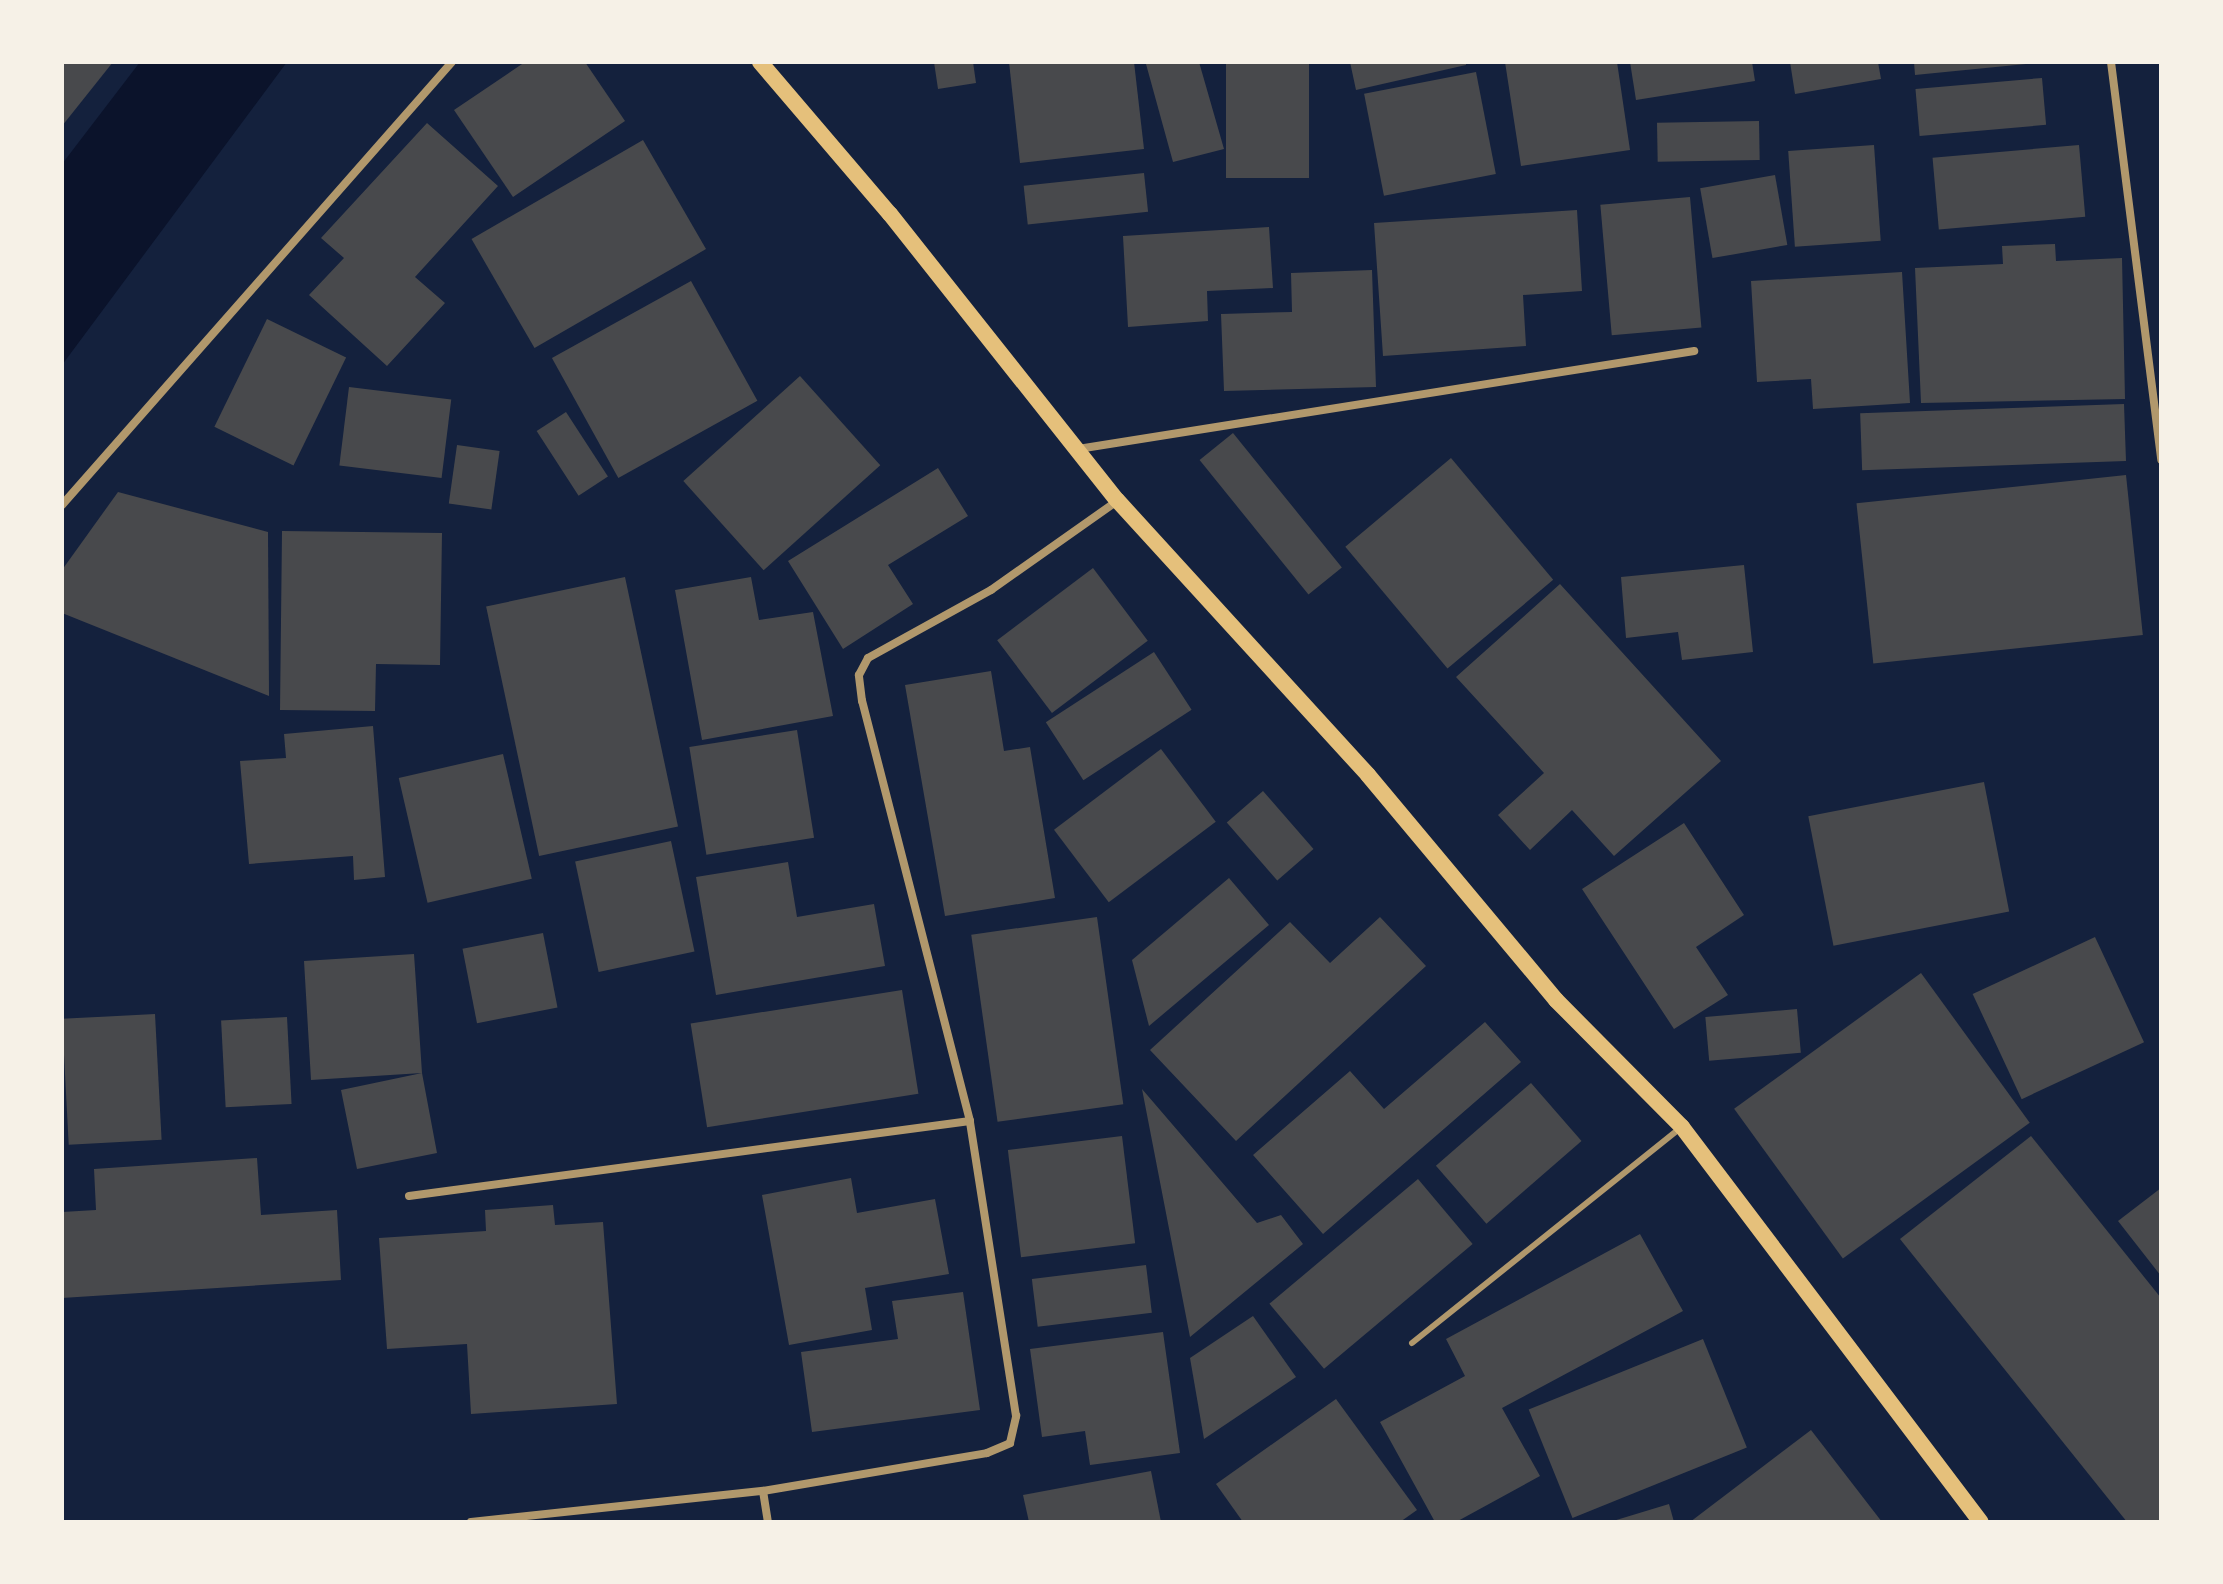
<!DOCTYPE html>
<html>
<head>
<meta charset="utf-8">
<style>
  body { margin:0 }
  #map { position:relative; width:2223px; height:1584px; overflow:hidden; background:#14213d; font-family:Manrope,sans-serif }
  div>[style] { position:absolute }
  .water>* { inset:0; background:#0b132b }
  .building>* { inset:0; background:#48494c; transform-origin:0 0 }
  .service>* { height:6px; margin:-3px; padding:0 3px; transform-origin:3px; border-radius:3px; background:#b1986c }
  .minor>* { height:8px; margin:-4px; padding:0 4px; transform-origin:4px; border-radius:4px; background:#b1986c }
  .secondary>* { height:16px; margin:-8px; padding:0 8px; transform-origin:8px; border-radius:8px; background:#e5c07b }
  span { translate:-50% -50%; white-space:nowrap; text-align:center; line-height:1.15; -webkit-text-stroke:6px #f6f1e7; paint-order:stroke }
  .frame { position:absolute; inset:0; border:64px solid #f6f1e7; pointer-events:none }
</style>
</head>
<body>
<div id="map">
  <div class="water">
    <i style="clip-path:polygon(140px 62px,287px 62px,62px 365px,62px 164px)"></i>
  </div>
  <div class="building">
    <i style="clip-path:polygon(62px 62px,113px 62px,62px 126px)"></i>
    <i style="clip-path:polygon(525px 62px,585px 62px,625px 121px,513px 197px,454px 110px)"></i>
    <i style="clip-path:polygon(934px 62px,973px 62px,976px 83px,938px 89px)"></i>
    <i style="clip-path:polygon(1009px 62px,1134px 62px,1144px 149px,1020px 163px)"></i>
    <i style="clip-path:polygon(1199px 62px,1224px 149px,1173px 162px,1146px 64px)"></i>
    <i style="left:1226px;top:62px;width:83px;height:116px"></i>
    <i style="clip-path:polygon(1350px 62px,1466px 62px,1466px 65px,1356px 90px)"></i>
    <i style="clip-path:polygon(1505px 62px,1617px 62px,1630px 150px,1521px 166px)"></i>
    <i style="clip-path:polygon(1630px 62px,1752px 62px,1755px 81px,1636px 100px)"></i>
    <i style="clip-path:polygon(1790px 62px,1878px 62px,1881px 79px,1795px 94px)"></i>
    <i style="clip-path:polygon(1914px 62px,2026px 62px,2026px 64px,1915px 75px)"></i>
    <i style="left:1476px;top:72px;width:104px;height:114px;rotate:79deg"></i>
    <i style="left:2042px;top:78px;width:47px;height:127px;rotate:85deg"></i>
    <i style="left:1759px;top:121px;width:39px;height:102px;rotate:89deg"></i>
    <i style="clip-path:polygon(427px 123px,498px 186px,415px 277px,445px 303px,387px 366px,309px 295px,344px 258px,321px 238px)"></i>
    <i style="left:643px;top:140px;width:126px;height:198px;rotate:60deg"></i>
    <i style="left:1874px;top:145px;width:96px;height:86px;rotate:86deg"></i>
    <i style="left:2079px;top:145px;width:72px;height:147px;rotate:85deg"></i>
    <i style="left:1144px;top:173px;width:39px;height:121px;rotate:84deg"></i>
    <i style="left:1775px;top:175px;width:71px;height:76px;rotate:80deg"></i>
    <i style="left:1690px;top:197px;width:131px;height:90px;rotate:85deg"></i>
    <i style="clip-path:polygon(1577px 210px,1582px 291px,1523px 295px,1526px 346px,1383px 356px,1374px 223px)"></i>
    <i style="clip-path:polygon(1269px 227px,1273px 288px,1207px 291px,1208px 321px,1128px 327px,1123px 236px)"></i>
    <i style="clip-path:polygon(2055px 244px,2056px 261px,2122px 258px,2125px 399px,1921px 403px,1915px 268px,2003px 264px,2002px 246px)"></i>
    <i style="clip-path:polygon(1372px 270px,1376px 387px,1224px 391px,1221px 314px,1292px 312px,1291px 273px)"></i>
    <i style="clip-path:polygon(1902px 272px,1910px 403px,1813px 409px,1811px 379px,1757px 382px,1751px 281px)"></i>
    <i style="left:691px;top:281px;width:137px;height:159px;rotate:61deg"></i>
    <i style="left:267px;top:319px;width:88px;height:120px;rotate:26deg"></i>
    <i style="left:800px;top:376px;width:120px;height:157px;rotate:48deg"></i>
    <i style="left:349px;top:387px;width:103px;height:79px;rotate:7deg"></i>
    <i style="left:2124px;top:404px;width:57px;height:264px;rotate:88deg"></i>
    <i style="left:566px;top:412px;width:77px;height:35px;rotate:57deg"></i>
    <i style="left:1233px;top:433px;width:173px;height:43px;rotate:51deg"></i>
    <i style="left:457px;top:445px;width:43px;height:59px;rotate:8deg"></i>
    <i style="left:1451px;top:458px;width:159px;height:138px;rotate:50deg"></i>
    <i style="clip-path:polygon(938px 468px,968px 516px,888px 565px,913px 604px,843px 649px,788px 561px)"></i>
    <i style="left:2126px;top:475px;width:161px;height:271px;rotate:84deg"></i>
    <i style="clip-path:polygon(118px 492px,268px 532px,269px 696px,62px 613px,62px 570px)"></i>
    <i style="clip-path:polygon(282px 531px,442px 533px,440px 665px,376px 664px,375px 711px,280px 710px)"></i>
    <i style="clip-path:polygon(1744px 565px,1753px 652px,1682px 660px,1678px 632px,1626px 638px,1621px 577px)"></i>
    <i style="left:1093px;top:568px;width:91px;height:120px;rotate:53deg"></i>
    <i style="left:625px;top:577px;width:255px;height:142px;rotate:78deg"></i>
    <i style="clip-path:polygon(751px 577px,759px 620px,813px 612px,833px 716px,702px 740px,675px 590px)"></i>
    <i style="clip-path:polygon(1560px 584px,1721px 761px,1614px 856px,1572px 810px,1530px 850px,1498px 815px,1544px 773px,1456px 677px)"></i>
    <i style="left:1154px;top:652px;width:69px;height:129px;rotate:57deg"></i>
    <i style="clip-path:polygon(991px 671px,1004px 751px,1030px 747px,1055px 898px,945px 916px,905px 685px)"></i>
    <i style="clip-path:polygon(373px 726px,385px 877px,354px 880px,353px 856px,249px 864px,240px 761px,286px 758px,284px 734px)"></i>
    <i style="left:797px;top:730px;width:109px;height:109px;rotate:81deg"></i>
    <i style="left:1161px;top:749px;width:91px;height:134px;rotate:53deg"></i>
    <i style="left:503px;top:754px;width:128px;height:107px;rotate:77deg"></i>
    <i style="left:1984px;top:782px;width:132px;height:179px;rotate:79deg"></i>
    <i style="left:1263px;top:791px;width:77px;height:48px;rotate:49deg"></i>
    <i style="clip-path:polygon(1684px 823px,1744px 915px,1696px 947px,1728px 995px,1674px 1029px,1582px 889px)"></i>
    <i style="left:671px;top:841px;width:113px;height:98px;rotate:78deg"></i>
    <i style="clip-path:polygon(788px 862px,797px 917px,874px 904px,885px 966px,716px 995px,696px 877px)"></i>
    <i style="clip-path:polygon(1229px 878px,1269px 925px,1149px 1026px,1132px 960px)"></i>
    <i style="left:1097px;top:917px;width:189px;height:127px;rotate:82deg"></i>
    <i style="clip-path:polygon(1380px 917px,1426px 966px,1236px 1141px,1150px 1050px,1290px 922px,1330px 963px)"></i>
    <i style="left:543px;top:933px;width:76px;height:82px;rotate:79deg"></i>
    <i style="left:2095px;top:937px;width:116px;height:135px;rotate:65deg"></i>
    <i style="clip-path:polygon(414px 954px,422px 1073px,437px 1153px,357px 1169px,341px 1090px,422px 1073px,311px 1080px,304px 961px)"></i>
    <i style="left:1921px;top:973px;width:185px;height:231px;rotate:54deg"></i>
    <i style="left:902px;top:990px;width:105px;height:214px;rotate:81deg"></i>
    <i style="left:1797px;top:1009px;width:44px;height:92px;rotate:85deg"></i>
    <i style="left:155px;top:1014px;width:126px;height:93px;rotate:87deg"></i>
    <i style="left:287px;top:1017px;width:87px;height:66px;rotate:87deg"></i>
    <i style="clip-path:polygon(1485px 1022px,1521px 1062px,1323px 1234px,1253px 1155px,1350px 1071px,1384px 1109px)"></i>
    <i style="left:1531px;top:1083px;width:77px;height:126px;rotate:49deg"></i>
    <i style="clip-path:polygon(1142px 1089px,1257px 1223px,1281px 1215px,1303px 1244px,1190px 1337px)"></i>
    <i style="left:1122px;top:1136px;width:108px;height:115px;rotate:83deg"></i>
    <i style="clip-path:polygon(2031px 1136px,2161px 1298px,2161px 1522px,2127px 1522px,1900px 1239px)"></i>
    <i style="clip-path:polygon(257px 1158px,261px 1215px,337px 1210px,341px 1280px,62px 1298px,62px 1212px,96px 1210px,94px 1169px)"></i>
    <i style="clip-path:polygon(851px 1178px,857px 1213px,935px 1199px,949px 1274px,865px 1288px,872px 1330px,789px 1345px,762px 1195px)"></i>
    <i style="left:1418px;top:1179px;width:85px;height:194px;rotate:50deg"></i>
    <i style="clip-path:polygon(2161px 1188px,2161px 1276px,2118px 1221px)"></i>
    <i style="clip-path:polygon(553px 1205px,555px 1225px,603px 1222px,617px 1404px,471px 1414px,467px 1344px,387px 1349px,379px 1238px,486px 1231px,485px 1210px)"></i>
    <i style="clip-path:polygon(1640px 1234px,1683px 1311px,1502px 1408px,1540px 1476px,1456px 1522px,1435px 1522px,1380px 1422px,1465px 1376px,1446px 1339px)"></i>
    <i style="left:1146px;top:1265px;width:48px;height:115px;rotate:83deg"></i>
    <i style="clip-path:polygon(963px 1292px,980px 1410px,812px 1432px,801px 1352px,898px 1339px,892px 1301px)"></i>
    <i style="clip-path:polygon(1253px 1316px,1296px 1377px,1204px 1439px,1190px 1358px)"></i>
    <i style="clip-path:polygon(1163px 1332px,1180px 1453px,1090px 1465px,1085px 1431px,1042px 1437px,1030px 1349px)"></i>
    <i style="left:1703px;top:1339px;width:117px;height:188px;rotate:68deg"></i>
    <i style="clip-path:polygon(1336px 1399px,1417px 1510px,1400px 1522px,1243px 1522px,1216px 1484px)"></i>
    <i style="clip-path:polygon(1811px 1430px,1882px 1522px,1690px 1522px)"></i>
    <i style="clip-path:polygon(1151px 1471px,1161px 1522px,1029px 1522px,1023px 1495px)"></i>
    <i style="clip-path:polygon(1669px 1504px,1674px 1522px,1613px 1522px,1613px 1521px)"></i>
  </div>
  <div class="service">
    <i style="left:1412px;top:1343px;width:346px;rotate:-38.7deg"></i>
  </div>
  <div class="minor">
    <i style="left:2111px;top:62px;width:401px;rotate:82.8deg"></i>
    <i style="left:1078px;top:449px;width:624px;rotate:-9.04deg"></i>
    <i style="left:62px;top:505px;width:590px;rotate:-48.64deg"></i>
    <i style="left:409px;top:1196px;width:566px;rotate:-7.61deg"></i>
    <i style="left:763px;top:1491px;width:31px;rotate:81deg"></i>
    <i style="left:471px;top:1522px;width:294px;rotate:-6.1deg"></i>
    <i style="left:763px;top:1491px;width:227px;rotate:-9.6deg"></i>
    <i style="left:987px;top:1453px;width:25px;rotate:-23deg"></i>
    <i style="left:1010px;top:1443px;width:28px;rotate:-77deg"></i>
    <i style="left:1016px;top:1416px;width:299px;rotate:-98.9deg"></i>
    <i style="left:970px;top:1121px;width:434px;rotate:-104.4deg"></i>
    <i style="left:862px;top:701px;width:26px;rotate:-97deg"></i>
    <i style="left:859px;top:675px;width:19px;rotate:-62deg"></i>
    <i style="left:868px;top:658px;width:141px;rotate:-28.9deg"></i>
    <i style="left:991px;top:590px;width:154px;rotate:-35.2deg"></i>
  </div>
  <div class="secondary">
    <i style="left:760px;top:62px;width:200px;rotate:49.5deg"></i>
    <i style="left:890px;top:214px;width:365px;rotate:51.6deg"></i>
    <i style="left:1117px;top:500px;width:372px;rotate:47.6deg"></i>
    <i style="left:1368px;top:775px;width:293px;rotate:50.1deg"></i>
    <i style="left:1556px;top:1000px;width:179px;rotate:45.2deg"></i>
    <i style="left:1682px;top:1127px;width:495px;rotate:52.9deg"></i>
  </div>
  <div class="frame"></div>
</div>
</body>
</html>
